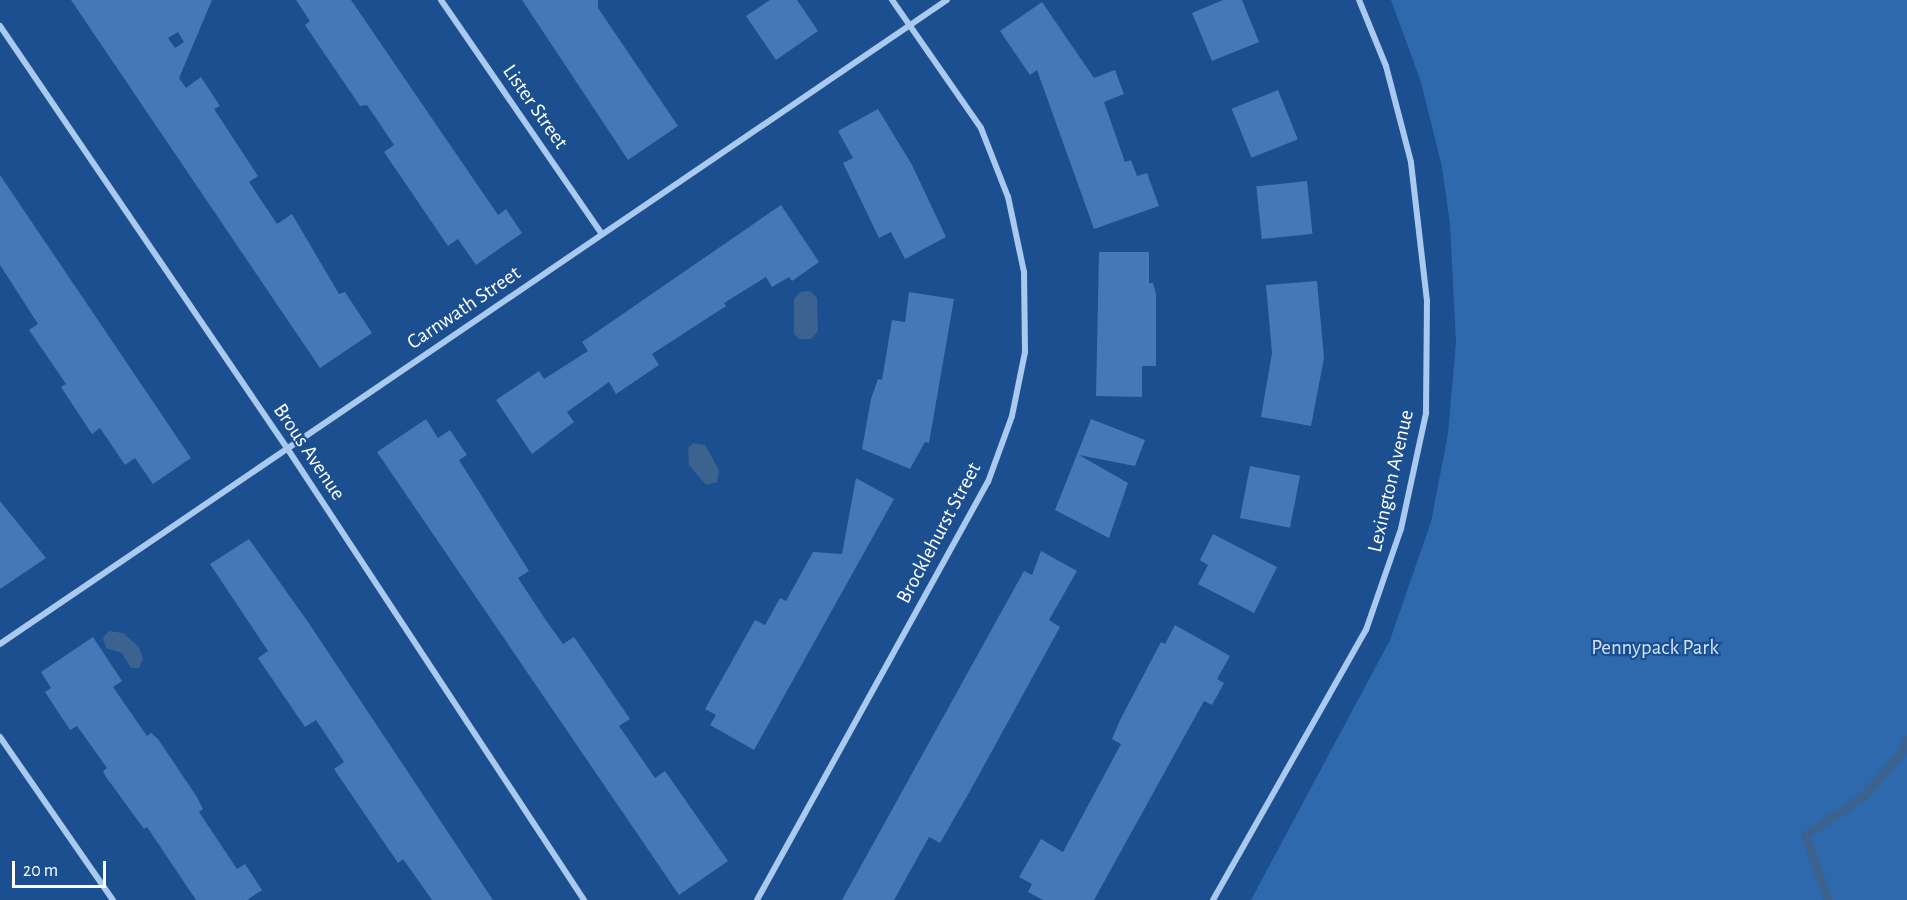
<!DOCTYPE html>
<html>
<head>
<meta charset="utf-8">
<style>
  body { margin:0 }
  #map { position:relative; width:1907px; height:900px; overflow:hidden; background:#1b4f8f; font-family:"Alegreya Sans",sans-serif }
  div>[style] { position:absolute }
  .green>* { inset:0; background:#2e69ad }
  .water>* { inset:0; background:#3c6290 }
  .stream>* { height:9px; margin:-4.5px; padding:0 4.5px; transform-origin:4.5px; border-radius:4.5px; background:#3c6290 }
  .building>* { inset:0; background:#4478b7; transform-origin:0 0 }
  .street>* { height:6px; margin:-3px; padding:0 3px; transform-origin:3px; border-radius:3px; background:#a9c9ee }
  span { translate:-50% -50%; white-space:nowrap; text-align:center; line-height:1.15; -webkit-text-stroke:4.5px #1b4f8f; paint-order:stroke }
  .street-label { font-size:21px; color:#fff }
  .park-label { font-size:21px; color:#cfe3fa }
  .scale { position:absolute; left:12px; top:861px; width:94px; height:27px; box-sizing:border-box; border:3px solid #fff; border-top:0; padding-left:8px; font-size:18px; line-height:21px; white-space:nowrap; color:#fff; -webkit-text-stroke:4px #1b4f8f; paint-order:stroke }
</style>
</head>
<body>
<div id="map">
  <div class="green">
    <i style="clip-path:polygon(1391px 0,1907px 0,1907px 900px,1251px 900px,1390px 640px,1431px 522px,1448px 434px,1456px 342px,1450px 224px,1442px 167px,1421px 82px)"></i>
  </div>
  <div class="water">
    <i style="clip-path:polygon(810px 291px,817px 298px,818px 331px,811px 339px,799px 339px,794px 334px,794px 299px,800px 292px)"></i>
    <i style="clip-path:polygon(693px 443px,705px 445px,719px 470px,717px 482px,706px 485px,689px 465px,688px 448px)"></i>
    <i style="clip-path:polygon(109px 631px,123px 633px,139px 647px,143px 659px,139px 668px,131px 668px,122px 653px,106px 648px,103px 638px)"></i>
  </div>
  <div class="stream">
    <i style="left:1828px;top:900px;width:69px;rotate:-109.5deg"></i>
    <i style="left:1805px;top:835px;width:70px;rotate:-33.9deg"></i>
    <i style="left:1863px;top:796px;width:57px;rotate:-48.5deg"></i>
    <i style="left:1901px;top:753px;width:15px;rotate:-67deg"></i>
  </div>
  <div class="building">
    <i style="clip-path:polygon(evenodd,71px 0,212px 0,179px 78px,186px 88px,201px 77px,220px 106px,214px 109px,258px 176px,249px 182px,277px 224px,292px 214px,339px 294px,345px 292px,372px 333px,320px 368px,71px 0,178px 32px,184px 42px,175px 48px,168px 38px,178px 32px)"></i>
    <i style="clip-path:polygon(296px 0,351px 0,498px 215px,506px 209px,522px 233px,476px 265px,458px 239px,448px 246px,384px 152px,394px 145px,367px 105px,360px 106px,305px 25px,310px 21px)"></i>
    <i style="clip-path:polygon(522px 0,598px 0,598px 8px,678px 126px,628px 160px)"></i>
    <i style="clip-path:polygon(770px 0,797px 0,818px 31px,776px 60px,746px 16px)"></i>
    <i style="clip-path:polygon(1223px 0,1242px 0,1259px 42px,1212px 61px,1192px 13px)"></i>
    <i style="clip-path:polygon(1042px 2px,1094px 78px,1115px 70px,1124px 94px,1104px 102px,1125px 162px,1131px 160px,1137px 176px,1147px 173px,1159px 206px,1094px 229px,1037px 70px,1030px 75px,1000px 31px)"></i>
    <i style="left:1278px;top:90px;width:53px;height:50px;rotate:68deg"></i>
    <i style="clip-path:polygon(878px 109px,912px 165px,946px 237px,905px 259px,891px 232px,879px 238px,843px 163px,853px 158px,838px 131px)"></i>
    <i style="clip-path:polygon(0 175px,191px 458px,153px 484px,135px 458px,125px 465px,100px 428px,92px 434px,61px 387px,66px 384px,29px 330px,38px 324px,0 265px)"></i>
    <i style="left:1307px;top:181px;width:53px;height:51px;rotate:84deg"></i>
    <i style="clip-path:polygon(781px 205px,819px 262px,792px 281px,789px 277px,772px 287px,766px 277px,724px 303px,726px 306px,652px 354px,659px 365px,616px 394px,609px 382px,567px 412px,574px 422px,532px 454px,496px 400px,539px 371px,544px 379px,588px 351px,582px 342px)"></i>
    <i style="clip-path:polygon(1099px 252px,1149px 252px,1149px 283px,1153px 283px,1156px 294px,1156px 366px,1142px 366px,1142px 397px,1096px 396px)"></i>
    <i style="clip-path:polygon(1317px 281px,1324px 358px,1311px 426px,1261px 417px,1272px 353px,1266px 285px)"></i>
    <i style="clip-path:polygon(909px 292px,954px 299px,929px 443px,925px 442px,910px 469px,862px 449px,871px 399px,878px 379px,882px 380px,892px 320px,905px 322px)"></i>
    <i style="clip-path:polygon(426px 419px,438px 438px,450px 430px,467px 455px,459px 460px,529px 571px,518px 578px,545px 619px,563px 644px,574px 637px,630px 719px,619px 726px,655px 778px,665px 771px,728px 861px,679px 895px,377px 452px)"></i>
    <i style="clip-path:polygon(1091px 419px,1145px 440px,1135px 466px,1079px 455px,1128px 483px,1109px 538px,1055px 510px)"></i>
    <i style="left:1250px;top:466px;width:51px;height:53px;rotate:11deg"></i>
    <i style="clip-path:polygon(856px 478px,894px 499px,754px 750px,710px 725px,716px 715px,705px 709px,755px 620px,765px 625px,780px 598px,786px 601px,813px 552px,842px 554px)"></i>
    <i style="clip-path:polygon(0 501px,46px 558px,0 589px)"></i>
    <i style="clip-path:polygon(1213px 534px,1277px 567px,1254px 613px,1198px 584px,1208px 565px,1200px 560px)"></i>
    <i style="clip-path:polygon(249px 539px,308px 622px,493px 900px,432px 900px,403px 859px,398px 863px,334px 769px,344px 762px,316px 720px,305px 727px,260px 661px,258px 658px,268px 651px,210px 564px)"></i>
    <i style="clip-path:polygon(1041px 551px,1077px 571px,1049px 620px,1060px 627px,970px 791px,940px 843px,929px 837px,894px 900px,842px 900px,1024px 571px,1032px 575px)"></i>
    <i style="clip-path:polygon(1175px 625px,1230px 656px,1217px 679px,1224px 683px,1212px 705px,1204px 701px,1094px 900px,1043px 900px,1028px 892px,1032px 884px,1019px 877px,1041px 839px,1063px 852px,1121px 744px,1112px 739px,1120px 720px,1161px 642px,1165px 644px)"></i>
    <i style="clip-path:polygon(93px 637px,122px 681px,113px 687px,147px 736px,151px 733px,158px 739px,197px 797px,203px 809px,199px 812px,237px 869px,245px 864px,262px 890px,247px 900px,196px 900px,147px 827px,144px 829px,106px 777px,103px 771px,107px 768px,77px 726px,70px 730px,45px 692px,51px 688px,41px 672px)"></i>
  </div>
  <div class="street">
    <i style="left:441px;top:0;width:284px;rotate:55.5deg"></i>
    <i style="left:0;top:26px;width:510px;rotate:55.78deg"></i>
    <i style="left:287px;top:448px;width:541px;rotate:56.69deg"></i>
    <i style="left:0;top:644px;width:1145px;rotate:-34.22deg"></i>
    <i style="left:0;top:737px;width:198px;rotate:55.3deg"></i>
    <i style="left:757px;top:900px;width:478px;rotate:-61.1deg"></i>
    <i style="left:988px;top:482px;width:70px;rotate:-70deg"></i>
    <i style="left:1012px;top:416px;width:65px;rotate:-78.5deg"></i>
    <i style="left:1025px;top:352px;width:80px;rotate:-90.7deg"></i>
    <i style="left:1024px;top:272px;width:77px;rotate:-102deg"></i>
    <i style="left:1008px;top:197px;width:74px;rotate:-111.4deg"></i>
    <i style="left:981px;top:128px;width:156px;rotate:-124.8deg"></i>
    <i style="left:1213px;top:900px;width:310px;rotate:-60.5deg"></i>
    <i style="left:1366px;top:630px;width:107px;rotate:-70.9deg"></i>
    <i style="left:1401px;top:529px;width:119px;rotate:-77.8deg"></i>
    <i style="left:1426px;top:413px;width:112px;rotate:-89.5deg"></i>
    <i style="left:1427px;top:301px;width:140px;rotate:-96.6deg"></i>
    <i style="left:1411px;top:162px;width:99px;rotate:-104.6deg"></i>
    <i style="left:1386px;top:66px;width:71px;rotate:-112.2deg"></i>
  </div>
  <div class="street-label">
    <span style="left:535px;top:107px;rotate:55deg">Lister Street</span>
    <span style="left:464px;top:308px;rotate:-34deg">Carnwath Street</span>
    <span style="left:309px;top:452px;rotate:56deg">Brous Avenue</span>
    <span style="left:1391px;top:481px;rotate:-77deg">Lexington Avenue</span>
    <span style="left:939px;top:533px;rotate:-62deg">Brocklehurst Street</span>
  </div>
  <div class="park-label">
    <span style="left:1655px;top:648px">Pennypack Park</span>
  </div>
  <div class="scale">20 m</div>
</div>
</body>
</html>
